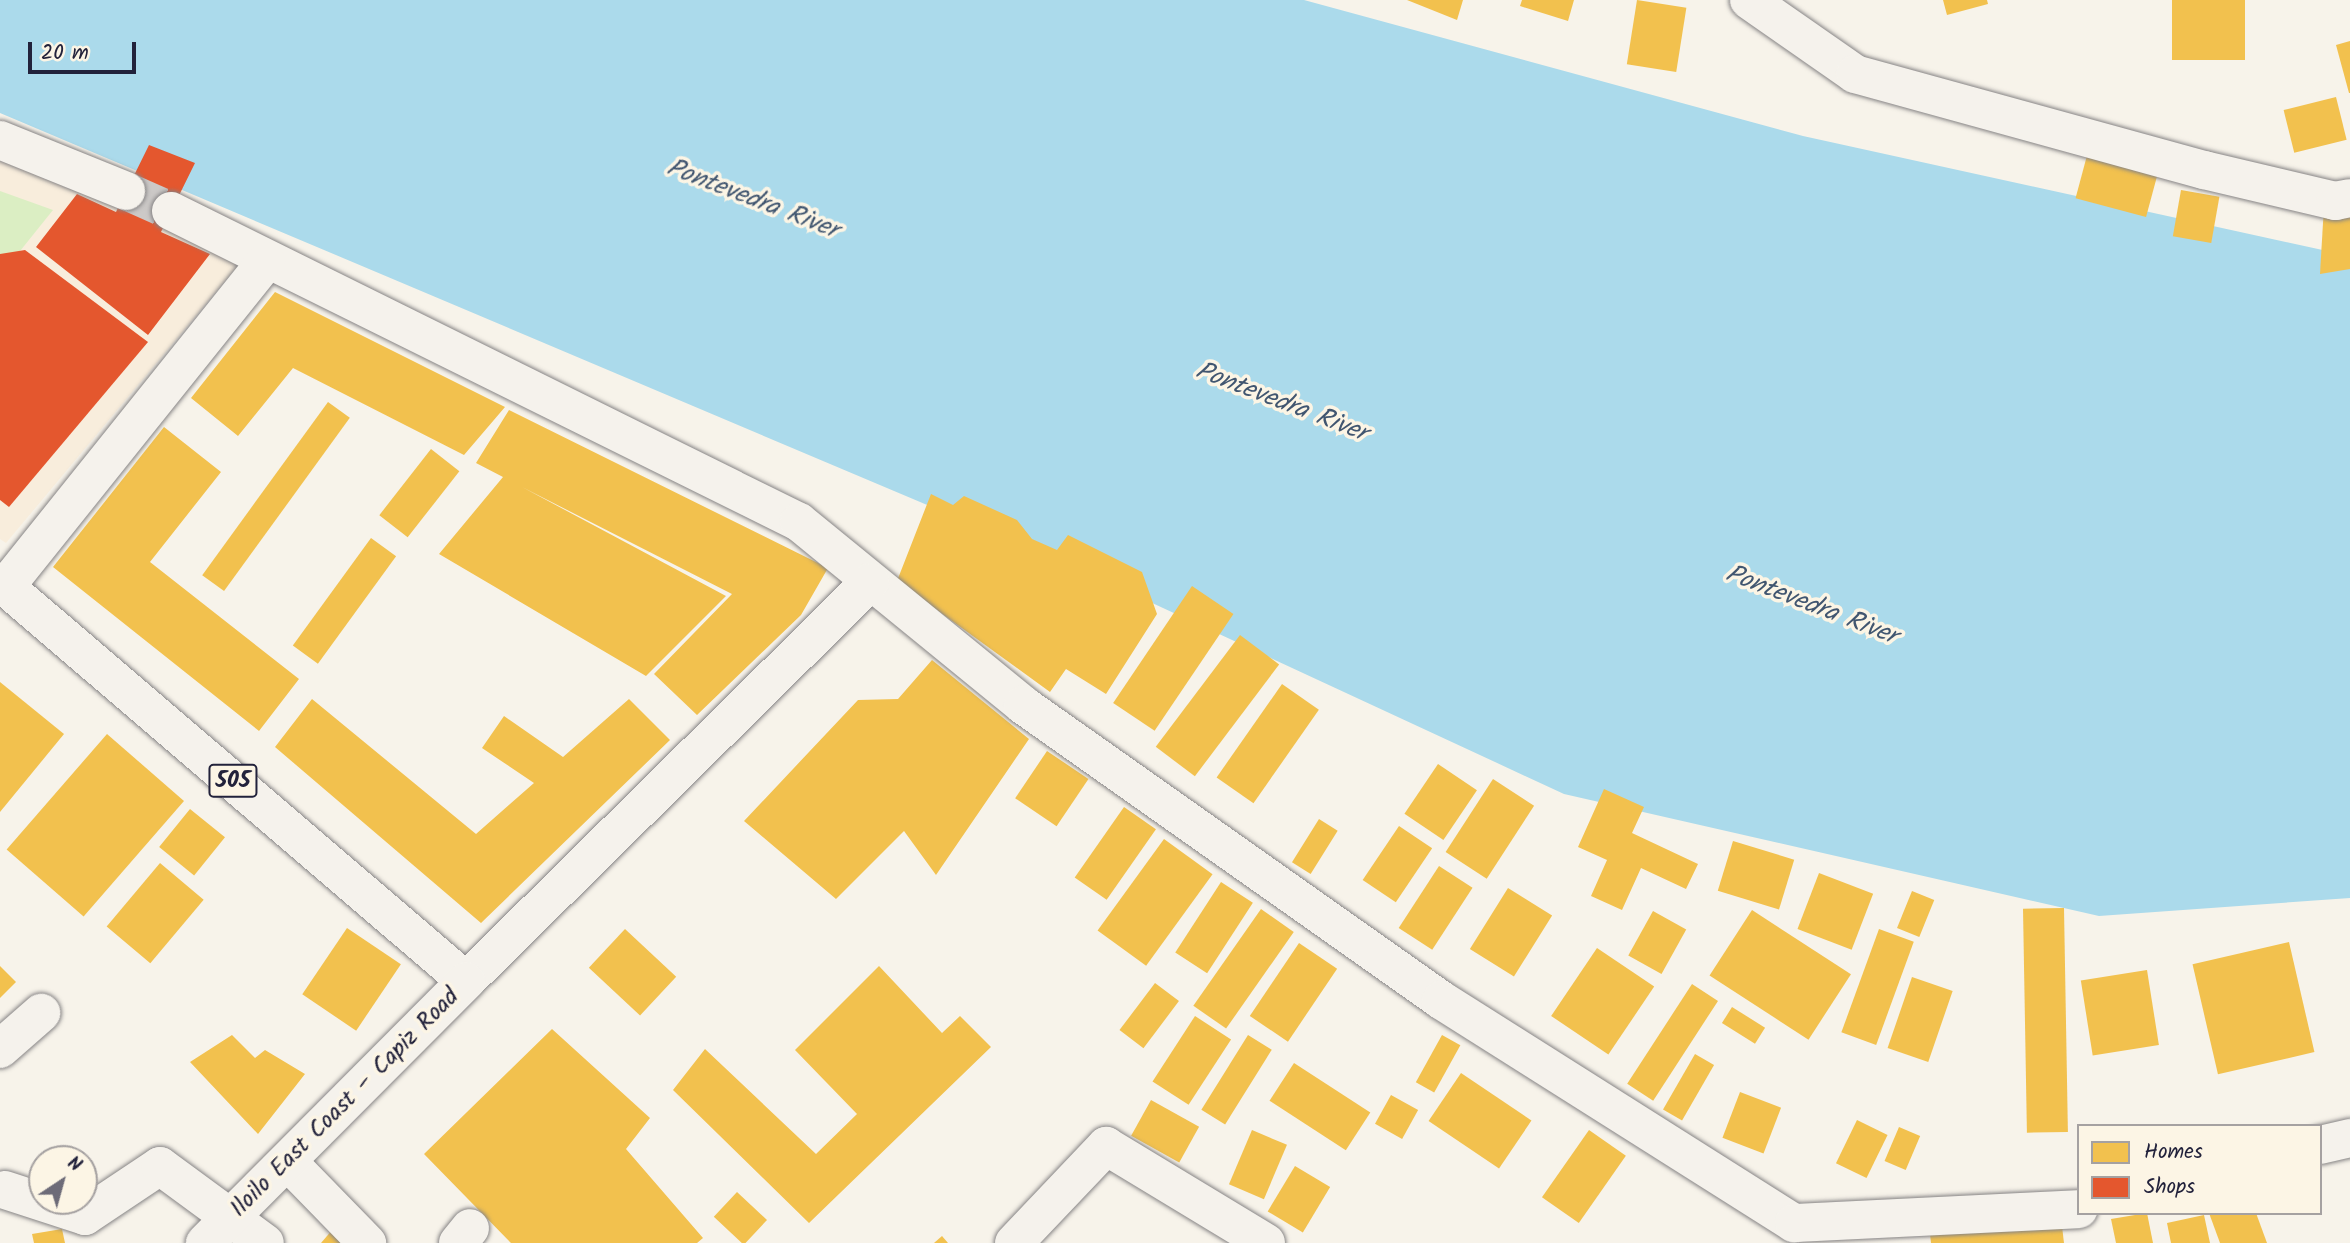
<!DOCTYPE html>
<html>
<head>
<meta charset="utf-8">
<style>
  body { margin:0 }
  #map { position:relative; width:2350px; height:1243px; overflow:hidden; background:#f7f3ea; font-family:Kalam,sans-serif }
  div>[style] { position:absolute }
  .built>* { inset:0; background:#f8eddc }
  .green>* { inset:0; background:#dbeec3 }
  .water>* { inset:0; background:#abdaeb }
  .homes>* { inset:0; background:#f2c14e; transform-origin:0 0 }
  .shops>* { inset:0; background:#e4572e }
  .minor-tunnel>* { height:38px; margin-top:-19px; transform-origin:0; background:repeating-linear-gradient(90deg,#ccc9c7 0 38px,transparent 0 57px) }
  .roads { filter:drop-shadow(0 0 2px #868485) drop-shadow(0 0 2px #868485) }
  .minor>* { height:38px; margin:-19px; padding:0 19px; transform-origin:19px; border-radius:19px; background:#f5f2ec }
  .major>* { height:38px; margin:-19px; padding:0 19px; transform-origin:19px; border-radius:19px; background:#f5f2ec }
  span { translate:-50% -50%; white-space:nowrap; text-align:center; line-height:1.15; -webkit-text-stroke:7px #fcf5e5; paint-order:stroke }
  .shield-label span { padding:2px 5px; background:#fcf5e5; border:2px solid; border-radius:5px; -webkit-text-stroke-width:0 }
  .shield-label { font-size:23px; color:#22223b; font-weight:700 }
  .street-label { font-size:24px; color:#22223b }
  .water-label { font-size:26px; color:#415670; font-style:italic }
  .legend { position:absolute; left:2077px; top:1124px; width:245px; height:91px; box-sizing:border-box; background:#fcf5e5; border:2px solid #a5a1a1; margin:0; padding:9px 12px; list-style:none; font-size:21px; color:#22223b }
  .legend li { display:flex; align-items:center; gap:14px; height:35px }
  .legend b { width:35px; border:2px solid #a5a1a1 }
  .north { position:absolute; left:28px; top:1145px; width:70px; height:70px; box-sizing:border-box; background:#fcf5e5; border:2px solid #a5a1a1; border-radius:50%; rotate:36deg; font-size:19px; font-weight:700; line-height:28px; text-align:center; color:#22223b }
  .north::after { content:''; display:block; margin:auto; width:24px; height:32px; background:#6d6b78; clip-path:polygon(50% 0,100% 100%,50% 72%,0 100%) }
  .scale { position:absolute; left:28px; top:42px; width:108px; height:32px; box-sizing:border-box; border:4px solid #22223b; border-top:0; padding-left:9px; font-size:21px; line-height:24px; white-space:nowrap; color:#22223b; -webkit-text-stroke:5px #fcf5e5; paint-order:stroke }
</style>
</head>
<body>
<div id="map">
  <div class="built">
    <i style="clip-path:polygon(0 120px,261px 238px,6px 543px,0 539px)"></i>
  </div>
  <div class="green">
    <i style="clip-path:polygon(0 191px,53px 210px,0 276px)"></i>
  </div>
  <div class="water">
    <i style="clip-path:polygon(0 0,1304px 0,1803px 136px,2350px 256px,2350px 898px,2099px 916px,1564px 794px,1081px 570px,0 113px)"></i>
  </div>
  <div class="homes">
    <i style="clip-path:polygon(1407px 0,1463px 0,1457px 20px)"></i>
    <i style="clip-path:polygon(1522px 0,1574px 0,1568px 21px,1520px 6px)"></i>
    <i style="left:1637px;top:0;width:50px;height:65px;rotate:9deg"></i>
    <i style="clip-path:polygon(1943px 0,1987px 0,1988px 4px,1947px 15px)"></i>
    <i style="left:2172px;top:0;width:73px;height:60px"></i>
    <i style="clip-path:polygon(2350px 41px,2350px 93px,2349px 93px,2336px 45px)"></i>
    <i style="left:2336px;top:97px;width:44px;height:54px;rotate:76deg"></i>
    <i style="left:2089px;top:148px;width:73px;height:52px;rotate:15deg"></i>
    <i style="left:2181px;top:190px;width:39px;height:47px;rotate:10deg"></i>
    <i style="clip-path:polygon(2324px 206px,2350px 207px,2350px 269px,2320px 274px)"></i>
    <i style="clip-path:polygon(275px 292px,505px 407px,464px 455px,293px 368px,238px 436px,191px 398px)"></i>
    <i style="left:328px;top:402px;width:27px;height:214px;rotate:36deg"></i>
    <i style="clip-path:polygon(509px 410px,828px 568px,801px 615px,697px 715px,654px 674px,732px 594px,522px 487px,726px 596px,646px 676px,439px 554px,503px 477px,476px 463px)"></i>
    <i style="clip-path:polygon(164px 427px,221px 472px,150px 562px,299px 679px,259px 731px,53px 567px)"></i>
    <i style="left:431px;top:449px;width:36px;height:84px;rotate:38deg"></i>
    <i style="clip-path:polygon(931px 494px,953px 505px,964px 496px,1017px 520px,1032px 539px,1057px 550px,1068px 535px,1142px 572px,1157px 614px,1106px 694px,1066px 669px,1050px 692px,897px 581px)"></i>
    <i style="left:371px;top:538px;width:31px;height:133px;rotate:36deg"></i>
    <i style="left:1192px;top:586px;width:50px;height:141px;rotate:34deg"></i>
    <i style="left:1240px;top:635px;width:49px;height:140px;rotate:37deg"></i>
    <i style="clip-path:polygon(932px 660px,1029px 739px,936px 875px,904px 831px,836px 899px,744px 821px,858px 700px,898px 699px)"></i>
    <i style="clip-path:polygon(0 682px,64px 734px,0 812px)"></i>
    <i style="left:1282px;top:684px;width:45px;height:114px;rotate:35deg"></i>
    <i style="clip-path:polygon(312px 699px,476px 834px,534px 783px,482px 748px,504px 716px,563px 757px,629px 699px,670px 740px,481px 923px,275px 747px)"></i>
    <i style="left:107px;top:734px;width:102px;height:153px;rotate:41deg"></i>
    <i style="left:1047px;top:751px;width:50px;height:57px;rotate:34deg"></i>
    <i style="left:1438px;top:764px;width:47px;height:60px;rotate:34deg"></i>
    <i style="left:1493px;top:779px;width:49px;height:87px;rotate:33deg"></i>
    <i style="clip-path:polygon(1604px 789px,1644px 807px,1632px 833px,1698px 864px,1686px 889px,1641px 868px,1622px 910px,1591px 896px,1607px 860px,1578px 847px)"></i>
    <i style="left:1124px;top:807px;width:39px;height:86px;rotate:35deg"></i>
    <i style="left:190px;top:809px;width:45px;height:49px;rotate:39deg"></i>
    <i style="left:1319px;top:819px;width:22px;height:51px;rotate:32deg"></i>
    <i style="left:1399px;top:826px;width:40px;height:65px;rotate:34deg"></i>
    <i style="left:1164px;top:839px;width:60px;height:113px;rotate:36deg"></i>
    <i style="left:1733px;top:841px;width:64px;height:52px;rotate:17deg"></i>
    <i style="left:160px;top:863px;width:57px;height:83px;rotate:40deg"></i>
    <i style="left:1439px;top:866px;width:40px;height:74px;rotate:33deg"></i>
    <i style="left:1819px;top:873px;width:58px;height:60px;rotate:21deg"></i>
    <i style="left:1221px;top:882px;width:38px;height:84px;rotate:33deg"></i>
    <i style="left:1508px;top:888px;width:52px;height:72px;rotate:32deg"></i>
    <i style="left:1912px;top:891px;width:24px;height:40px;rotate:22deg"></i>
    <i style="left:2064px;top:908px;width:224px;height:41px;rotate:89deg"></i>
    <i style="left:1261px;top:909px;width:40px;height:118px;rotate:35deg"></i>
    <i style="left:1752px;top:910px;width:118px;height:78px;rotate:33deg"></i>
    <i style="left:1653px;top:911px;width:38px;height:51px;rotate:29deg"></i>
    <i style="left:347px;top:928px;width:65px;height:80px;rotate:34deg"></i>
    <i style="left:625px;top:929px;width:70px;height:53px;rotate:43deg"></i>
    <i style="left:1879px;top:929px;width:37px;height:110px;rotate:20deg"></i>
    <i style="left:2289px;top:942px;width:113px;height:99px;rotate:77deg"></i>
    <i style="left:1299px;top:943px;width:46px;height:88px;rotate:34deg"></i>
    <i style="left:1597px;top:948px;width:69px;height:82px;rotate:34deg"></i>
    <i style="clip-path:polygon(0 966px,16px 982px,0 998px)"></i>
    <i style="clip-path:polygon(879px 966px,942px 1033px,960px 1016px,991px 1047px,809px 1223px,673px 1090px,705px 1049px,816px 1154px,857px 1114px,795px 1050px)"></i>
    <i style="left:2147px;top:970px;width:76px;height:67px;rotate:81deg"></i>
    <i style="left:1912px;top:977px;width:43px;height:75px;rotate:19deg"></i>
    <i style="left:1155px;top:983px;width:30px;height:59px;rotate:37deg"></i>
    <i style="left:1692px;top:984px;width:31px;height:119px;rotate:33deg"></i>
    <i style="left:1732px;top:1007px;width:39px;height:19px;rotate:32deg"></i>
    <i style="left:1195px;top:1016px;width:43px;height:78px;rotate:33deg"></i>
    <i style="clip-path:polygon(552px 1029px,650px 1118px,626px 1149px,703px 1238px,697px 1243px,511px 1243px,424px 1154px)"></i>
    <i style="clip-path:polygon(232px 1035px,255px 1058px,265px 1050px,305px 1074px,258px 1134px,190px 1062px)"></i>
    <i style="left:1248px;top:1035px;width:28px;height:88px;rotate:32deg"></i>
    <i style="left:1442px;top:1035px;width:21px;height:54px;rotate:29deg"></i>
    <i style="left:1695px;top:1054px;width:22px;height:64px;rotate:30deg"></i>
    <i style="left:1294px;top:1063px;width:91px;height:45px;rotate:33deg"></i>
    <i style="left:1461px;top:1073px;width:85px;height:58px;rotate:34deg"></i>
    <i style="left:1740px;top:1092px;width:44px;height:49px;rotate:21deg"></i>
    <i style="left:1391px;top:1095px;width:31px;height:33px;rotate:29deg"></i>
    <i style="left:1151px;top:1100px;width:55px;height:41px;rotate:29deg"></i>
    <i style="left:1857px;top:1120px;width:34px;height:48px;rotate:26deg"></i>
    <i style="left:1899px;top:1127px;width:23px;height:37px;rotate:23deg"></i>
    <i style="left:1252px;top:1130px;width:38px;height:59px;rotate:23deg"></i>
    <i style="left:1589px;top:1130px;width:45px;height:82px;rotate:35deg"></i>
    <i style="left:1295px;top:1166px;width:41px;height:53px;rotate:31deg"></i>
    <i style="left:737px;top:1192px;width:41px;height:34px;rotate:43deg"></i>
    <i style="clip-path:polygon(2147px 1213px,2153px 1243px,2116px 1243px,2111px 1219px)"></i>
    <i style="clip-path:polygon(2209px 1213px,2256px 1213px,2267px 1243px,2220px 1243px)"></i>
    <i style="clip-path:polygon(2204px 1215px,2210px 1243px,2171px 1243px,2167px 1223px)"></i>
    <i style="clip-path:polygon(2061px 1218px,2064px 1243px,1931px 1243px,1930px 1234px)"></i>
    <i style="clip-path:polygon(62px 1229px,65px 1243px,34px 1243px,32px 1234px)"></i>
    <i style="clip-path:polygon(333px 1229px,348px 1243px,321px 1243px)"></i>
    <i style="clip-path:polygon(942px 1236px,948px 1243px,934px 1243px)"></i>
  </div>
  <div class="shops">
    <i style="clip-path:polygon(149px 145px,195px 163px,161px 232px,210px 254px,148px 335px,36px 247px,77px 194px,116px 212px)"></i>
    <i style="clip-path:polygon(25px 250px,148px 342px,9px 507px,0 500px,0 254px)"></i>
  </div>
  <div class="minor-tunnel">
    <i style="left:126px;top:191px;width:49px;rotate:24deg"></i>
  </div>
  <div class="roads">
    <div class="minor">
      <i style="left:1749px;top:0;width:129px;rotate:34.9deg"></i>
      <i style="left:1855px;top:74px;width:362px;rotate:15.4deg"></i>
      <i style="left:2204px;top:170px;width:135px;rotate:13.3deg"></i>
      <i style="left:2335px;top:201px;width:15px;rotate:-11deg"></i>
      <i style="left:0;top:140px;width:136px;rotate:22deg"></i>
      <i style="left:171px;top:211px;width:701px;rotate:26.35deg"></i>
      <i style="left:799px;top:522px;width:289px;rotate:39.2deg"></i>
      <i style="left:1023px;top:705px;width:512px;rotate:35.21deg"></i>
      <i style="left:1441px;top:1000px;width:418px;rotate:32.3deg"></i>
      <i style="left:1794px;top:1223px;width:285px;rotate:-2.8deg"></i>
      <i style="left:6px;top:586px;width:416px;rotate:-51.3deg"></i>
      <i style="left:466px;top:981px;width:568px;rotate:-44.64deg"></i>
      <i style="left:0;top:1049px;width:55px;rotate:-41.3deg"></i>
      <i style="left:2320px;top:1145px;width:31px;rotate:-13deg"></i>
      <i style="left:289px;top:1163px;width:112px;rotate:45.7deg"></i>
      <i style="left:5px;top:1190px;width:84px;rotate:18deg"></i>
      <i style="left:85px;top:1216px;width:90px;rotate:-33.7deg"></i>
      <i style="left:160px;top:1166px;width:130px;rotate:36.3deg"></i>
      <i style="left:458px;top:1243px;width:19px;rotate:-51deg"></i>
      <i style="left:1014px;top:1243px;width:134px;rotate:-46.5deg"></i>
      <i style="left:1106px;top:1146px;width:187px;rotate:31.2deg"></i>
    </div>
    <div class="major">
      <i style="left:0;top:582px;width:613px;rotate:40.57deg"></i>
      <i style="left:466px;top:981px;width:370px;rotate:134.9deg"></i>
    </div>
  </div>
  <div class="shield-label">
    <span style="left:233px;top:781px">505</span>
  </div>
  <div class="street-label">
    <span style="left:345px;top:1103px;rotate:-45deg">Iloilo East Coast – Capiz Road</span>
  </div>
  <div class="water-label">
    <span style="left:752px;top:200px;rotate:21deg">Pontevedra River</span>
    <span style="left:1281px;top:403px;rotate:21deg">Pontevedra River</span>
    <span style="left:1811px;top:606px;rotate:21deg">Pontevedra River</span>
  </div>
  <ul class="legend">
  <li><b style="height:19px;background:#f2c14e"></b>Homes</li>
  <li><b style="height:19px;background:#e4572e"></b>Shops</li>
  </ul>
  <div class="north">N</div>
  <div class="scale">20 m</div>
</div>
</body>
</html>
